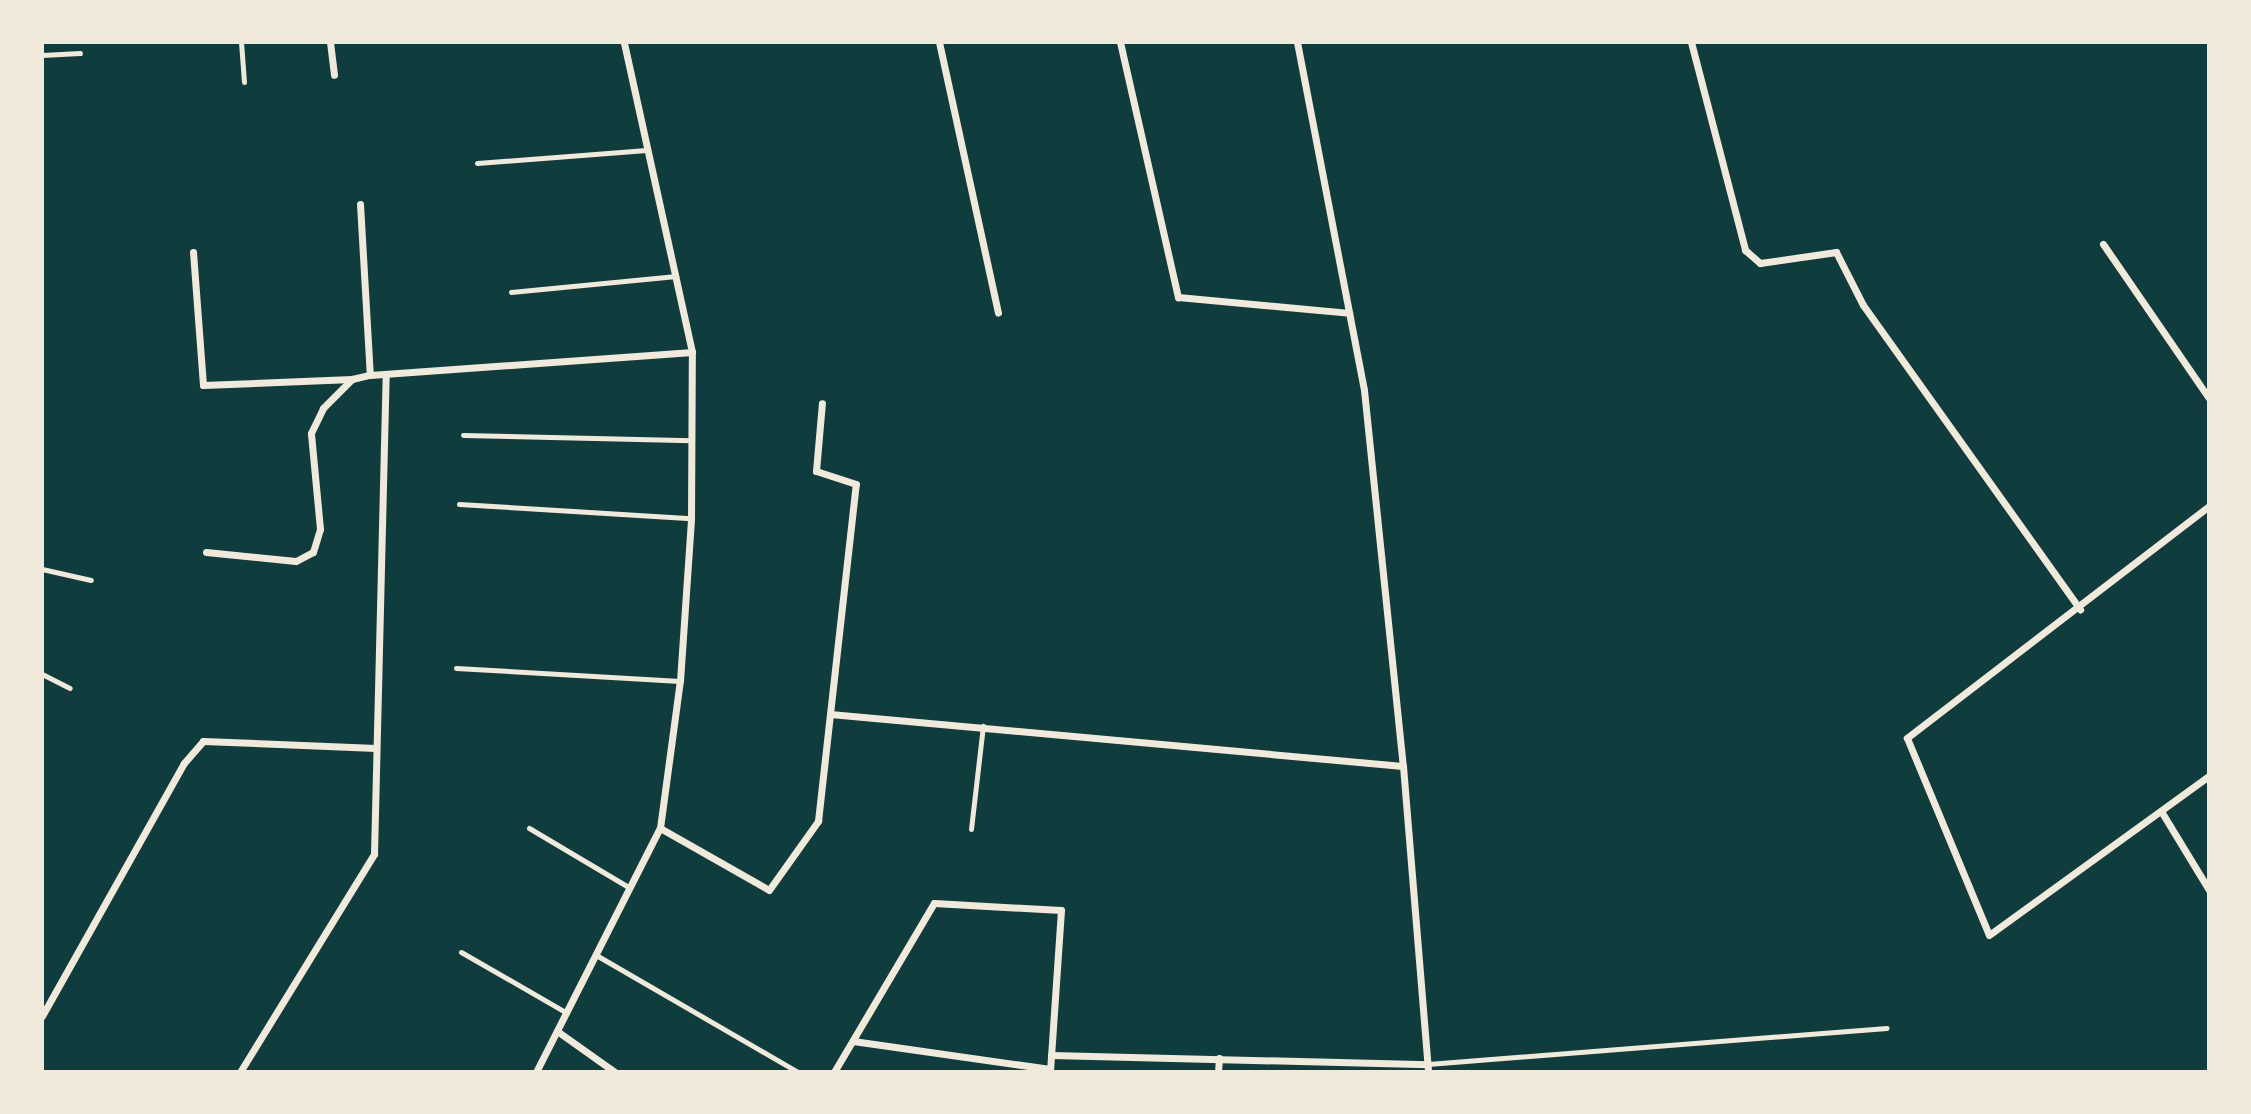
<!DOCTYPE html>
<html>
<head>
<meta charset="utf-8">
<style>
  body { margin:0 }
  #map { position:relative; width:2251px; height:1114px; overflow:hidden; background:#0f3d3e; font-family:Rubik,sans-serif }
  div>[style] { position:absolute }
  .service>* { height:5px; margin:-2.5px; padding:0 2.5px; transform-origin:2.5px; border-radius:2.5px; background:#f1e9da }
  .minor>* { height:7px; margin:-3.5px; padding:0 3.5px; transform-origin:3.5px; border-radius:3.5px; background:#f1e9da }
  span { translate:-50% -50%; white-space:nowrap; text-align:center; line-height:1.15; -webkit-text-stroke:6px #f1e9da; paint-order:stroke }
  .frame { position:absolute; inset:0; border:44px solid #f1e9da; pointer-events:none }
</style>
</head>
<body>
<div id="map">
  <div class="service">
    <i style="left:241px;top:42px;width:40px;rotate:85.7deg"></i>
    <i style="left:42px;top:55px;width:38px;rotate:-3deg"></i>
    <i style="left:477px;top:163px;width:170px;rotate:-4.4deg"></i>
    <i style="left:511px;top:292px;width:166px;rotate:-5.5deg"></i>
    <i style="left:463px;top:435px;width:228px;rotate:1.3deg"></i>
    <i style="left:459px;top:504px;width:232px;rotate:3.5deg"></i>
    <i style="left:42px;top:569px;width:50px;rotate:12.7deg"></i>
    <i style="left:456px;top:668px;width:224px;rotate:3.3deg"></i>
    <i style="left:42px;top:674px;width:31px;rotate:27deg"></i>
    <i style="left:529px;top:828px;width:117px;rotate:30.7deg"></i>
    <i style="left:971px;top:829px;width:104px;rotate:-83.4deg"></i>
    <i style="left:461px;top:952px;width:122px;rotate:29.9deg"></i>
    <i style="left:596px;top:955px;width:233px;rotate:30.1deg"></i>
    <i style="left:1428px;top:1064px;width:460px;rotate:-4.5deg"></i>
  </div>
  <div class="minor">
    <i style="left:330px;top:42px;width:33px;rotate:83deg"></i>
    <i style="left:939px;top:42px;width:277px;rotate:77.7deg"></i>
    <i style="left:1120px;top:42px;width:262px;rotate:77.2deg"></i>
    <i style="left:1178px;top:297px;width:172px;rotate:5.3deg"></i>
    <i style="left:1297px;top:42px;width:354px;rotate:79.1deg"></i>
    <i style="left:1364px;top:390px;width:378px;rotate:84.1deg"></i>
    <i style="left:1403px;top:766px;width:307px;rotate:85.3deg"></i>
    <i style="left:1691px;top:42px;width:215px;rotate:75.4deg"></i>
    <i style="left:1745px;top:250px;width:20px;rotate:41deg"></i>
    <i style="left:1760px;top:263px;width:77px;rotate:-8.2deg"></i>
    <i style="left:1836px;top:252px;width:59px;rotate:63deg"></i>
    <i style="left:1863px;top:305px;width:374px;rotate:54.5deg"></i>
    <i style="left:360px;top:204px;width:171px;rotate:86.7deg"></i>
    <i style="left:2103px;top:244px;width:187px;rotate:55.5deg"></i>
    <i style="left:193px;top:252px;width:133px;rotate:85.7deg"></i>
    <i style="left:203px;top:385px;width:149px;rotate:-2.3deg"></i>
    <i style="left:352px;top:379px;width:18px;rotate:-13deg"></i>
    <i style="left:370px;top:375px;width:323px;rotate:-4.1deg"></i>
    <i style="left:2209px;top:506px;width:381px;rotate:142.5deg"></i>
    <i style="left:1907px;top:738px;width:213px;rotate:67.4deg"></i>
    <i style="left:1989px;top:935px;width:271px;rotate:-35.9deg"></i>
    <i style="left:206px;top:552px;width:90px;rotate:5.7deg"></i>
    <i style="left:296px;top:561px;width:19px;rotate:-28deg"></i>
    <i style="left:313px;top:552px;width:24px;rotate:-73deg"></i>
    <i style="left:320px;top:529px;width:96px;rotate:-95.4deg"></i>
    <i style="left:311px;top:433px;width:28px;rotate:-64deg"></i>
    <i style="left:323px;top:408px;width:41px;rotate:-45deg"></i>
    <i style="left:830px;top:714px;width:575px;rotate:5.19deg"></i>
    <i style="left:2161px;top:811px;width:92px;rotate:58.7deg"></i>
    <i style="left:660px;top:828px;width:125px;rotate:29.6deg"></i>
    <i style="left:769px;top:890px;width:85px;rotate:-54.6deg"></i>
    <i style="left:818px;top:821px;width:339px;rotate:-83.6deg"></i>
    <i style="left:856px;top:484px;width:42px;rotate:-162deg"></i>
    <i style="left:816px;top:471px;width:68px;rotate:-85deg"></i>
    <i style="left:42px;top:1016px;width:290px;rotate:-60.7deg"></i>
    <i style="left:184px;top:763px;width:29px;rotate:-49deg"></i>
    <i style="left:203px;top:741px;width:173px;rotate:2.3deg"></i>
    <i style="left:557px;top:1031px;width:71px;rotate:35.3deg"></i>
    <i style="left:853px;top:1041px;width:199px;rotate:8.1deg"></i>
    <i style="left:1051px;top:1055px;width:377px;rotate:1.4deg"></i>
    <i style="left:240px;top:1072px;width:256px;rotate:-58.4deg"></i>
    <i style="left:374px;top:854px;width:480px;rotate:-88.6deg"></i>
    <i style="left:536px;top:1072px;width:274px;rotate:-63.1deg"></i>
    <i style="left:660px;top:828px;width:148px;rotate:-82.3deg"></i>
    <i style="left:680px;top:681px;width:163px;rotate:-86.1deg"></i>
    <i style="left:691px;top:518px;width:166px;rotate:-89.7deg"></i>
    <i style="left:692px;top:352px;width:317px;rotate:-102.4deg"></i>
    <i style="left:834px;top:1072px;width:196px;rotate:-59.4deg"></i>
    <i style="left:934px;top:903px;width:127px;rotate:3.2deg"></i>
    <i style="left:1061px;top:910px;width:162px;rotate:93.9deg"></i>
    <i style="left:1218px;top:1072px;width:14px;rotate:-86deg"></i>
  </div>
  <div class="frame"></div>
</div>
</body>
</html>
